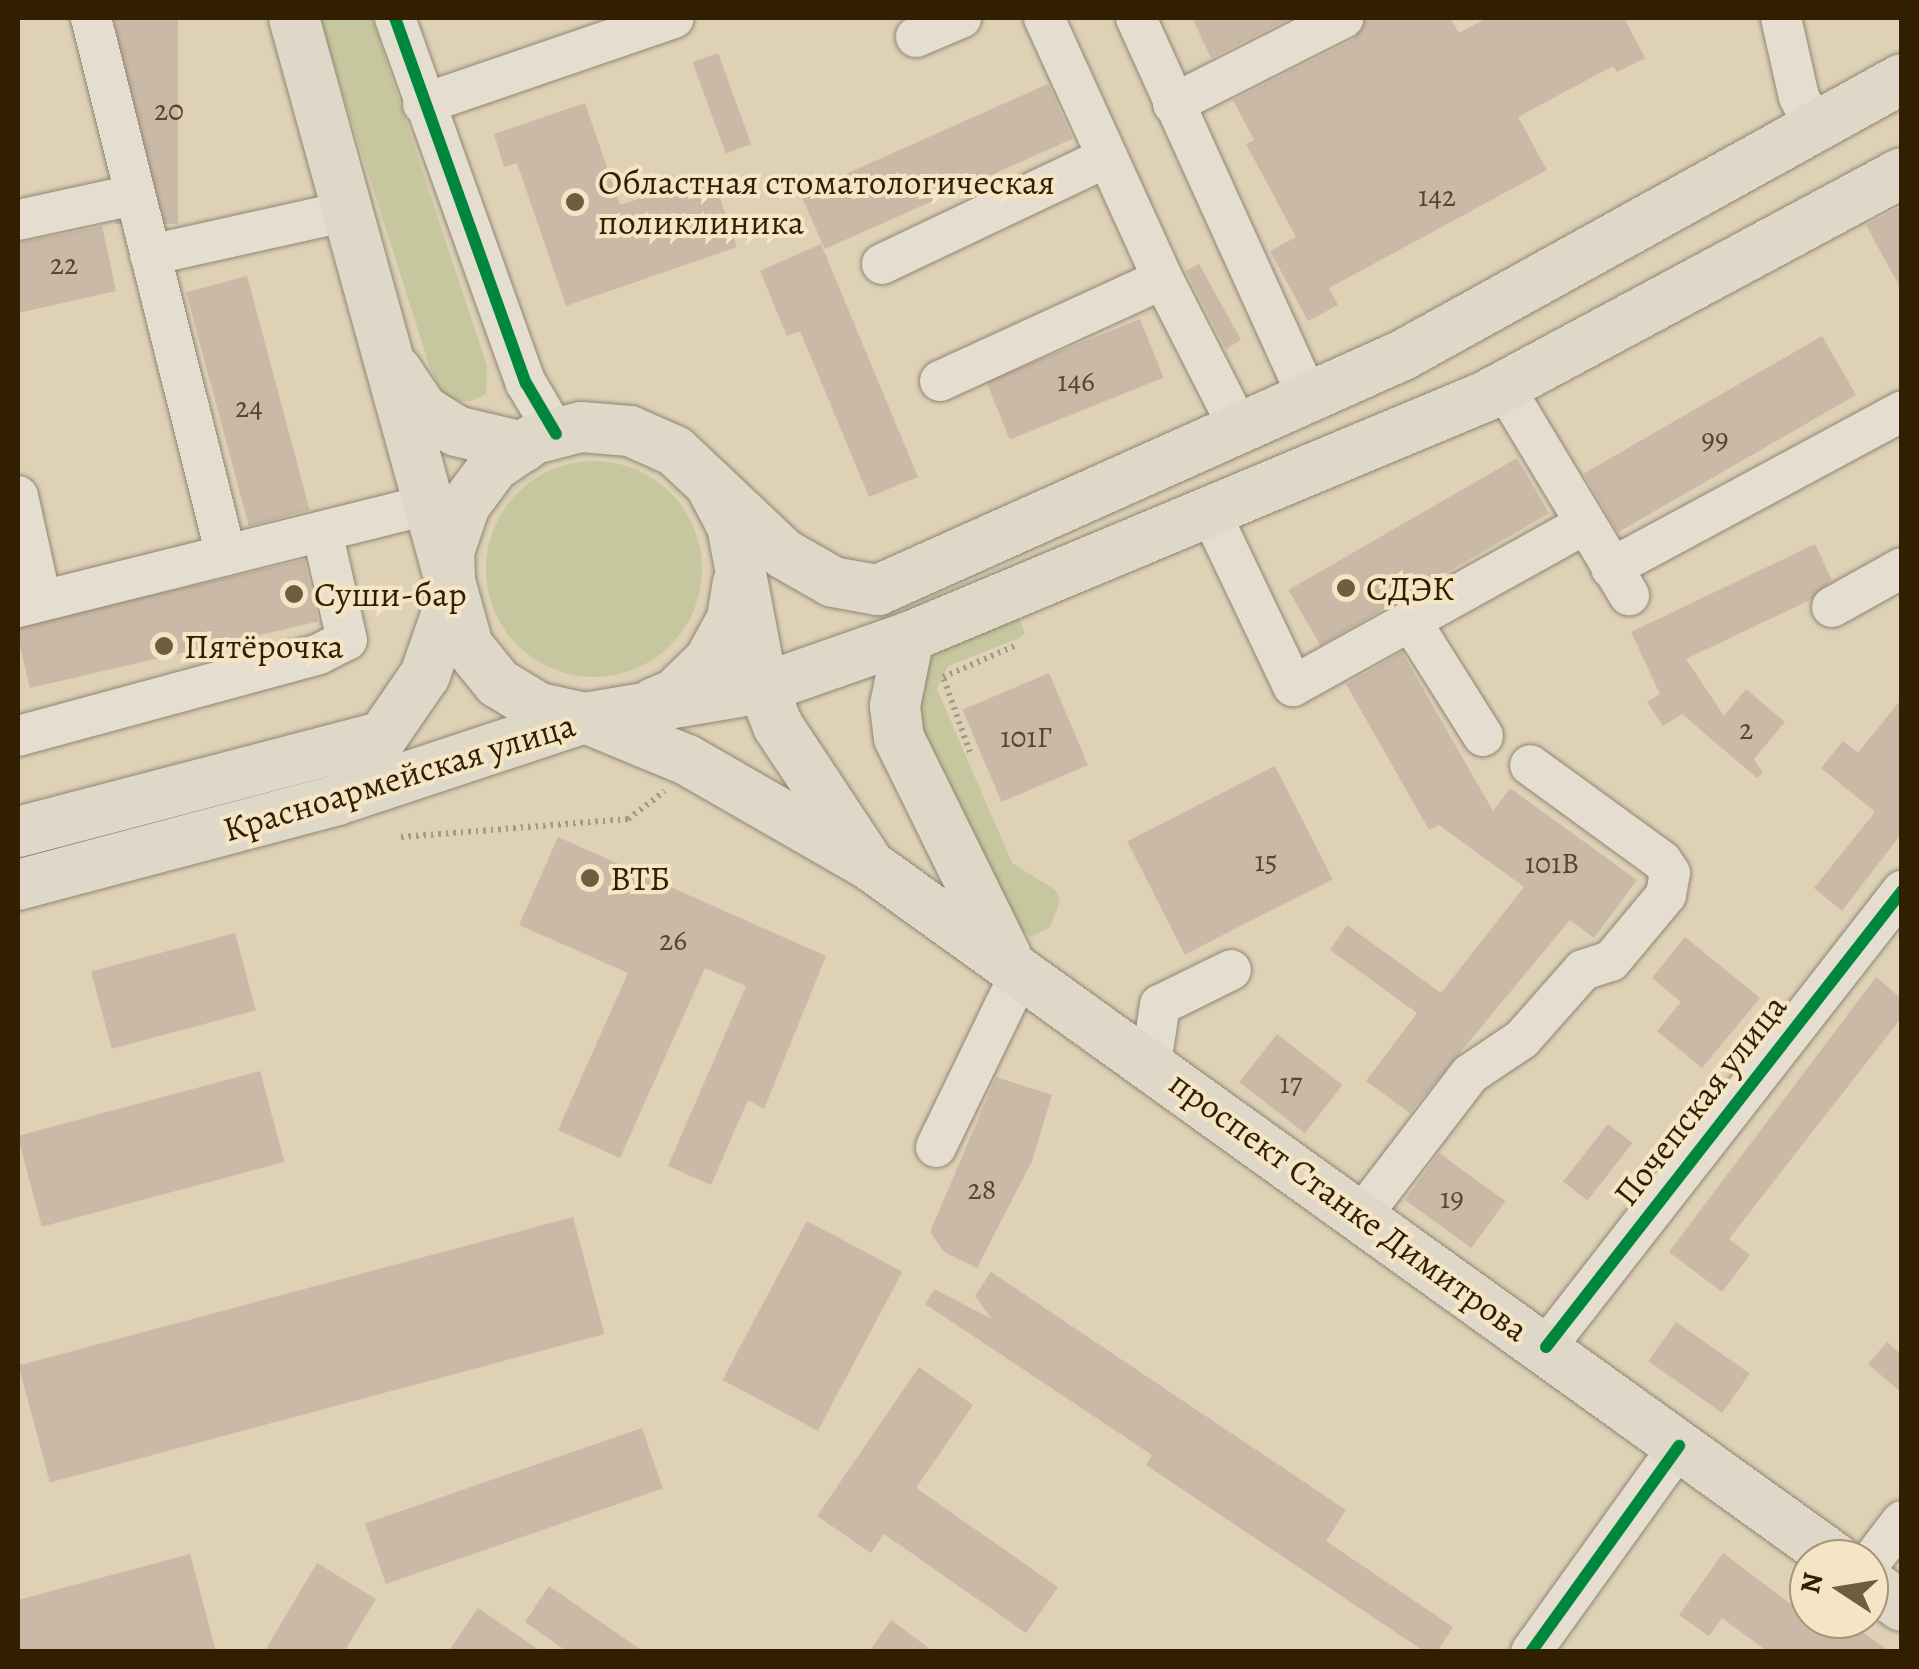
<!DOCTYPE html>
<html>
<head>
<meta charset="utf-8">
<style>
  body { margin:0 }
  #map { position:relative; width:1919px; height:1669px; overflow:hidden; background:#ded1b6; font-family:Alegreya,serif }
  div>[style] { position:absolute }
  .green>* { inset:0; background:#c6c79e }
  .round { border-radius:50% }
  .building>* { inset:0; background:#cab9a7; transform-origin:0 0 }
  .path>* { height:6px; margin-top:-3px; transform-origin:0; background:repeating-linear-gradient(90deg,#a19a8d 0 2.5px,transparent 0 7.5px) }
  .roads { filter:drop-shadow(0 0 2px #8f8673) drop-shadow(0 0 2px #8f8673) }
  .minor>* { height:40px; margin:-20px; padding:0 20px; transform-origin:20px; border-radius:20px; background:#e4ddd0 }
  .major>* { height:50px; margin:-25px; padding:0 25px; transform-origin:25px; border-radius:25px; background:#dfd8c9 }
  .cycleway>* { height:12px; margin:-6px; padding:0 6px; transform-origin:6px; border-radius:6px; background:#00873e }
  .dots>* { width:28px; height:28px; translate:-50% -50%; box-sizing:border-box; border:5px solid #f4e5c5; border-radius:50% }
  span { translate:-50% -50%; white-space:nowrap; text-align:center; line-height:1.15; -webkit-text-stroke:8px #f4e5c5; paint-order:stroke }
  .number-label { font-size:30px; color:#58452a }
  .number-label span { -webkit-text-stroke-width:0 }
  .poi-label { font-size:35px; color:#321e00 }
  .left { translate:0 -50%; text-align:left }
  .street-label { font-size:35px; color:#321e00 }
  .frame { position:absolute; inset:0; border:20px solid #321e00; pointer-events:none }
  .north { position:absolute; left:1789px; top:1539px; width:100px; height:100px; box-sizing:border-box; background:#f4e5c5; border:2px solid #a69576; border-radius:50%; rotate:282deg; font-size:28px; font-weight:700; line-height:40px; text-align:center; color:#321e00 }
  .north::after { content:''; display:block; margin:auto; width:35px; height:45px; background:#6e5d40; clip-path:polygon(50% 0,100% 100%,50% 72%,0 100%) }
</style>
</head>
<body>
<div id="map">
  <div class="green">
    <i style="clip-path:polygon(319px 18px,372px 18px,487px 366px,486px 394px,471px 401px,446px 401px,429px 365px)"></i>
    <i class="round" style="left:486px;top:461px;width:216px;height:216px"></i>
    <i style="clip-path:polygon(1019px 618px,1025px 633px,1019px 638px,948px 666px,937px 689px,1012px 863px,1055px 890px,1060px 901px,1050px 927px,1031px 937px,1010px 920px,920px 729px,914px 663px,936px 640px)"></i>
  </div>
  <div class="building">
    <i style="left:115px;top:18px;width:63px;height:206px"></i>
    <i style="clip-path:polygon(1192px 18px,1291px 18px,1211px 58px)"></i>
    <i style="clip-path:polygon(1366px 18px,1450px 18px,1459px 33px,1487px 18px,1624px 18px,1645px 58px,1617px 72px,1613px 66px,1518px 117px,1547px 170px,1329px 288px,1338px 305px,1308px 321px,1270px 251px,1296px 237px,1246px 144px,1254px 140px,1233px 100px,1354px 39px)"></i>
    <i style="left:718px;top:53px;width:97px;height:27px;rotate:70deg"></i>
    <i style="left:1048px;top:84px;width:60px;height:271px;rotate:66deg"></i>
    <i style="clip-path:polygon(585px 103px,620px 205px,712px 175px,737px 247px,566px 306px,517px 163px,504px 167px,494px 134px)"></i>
    <i style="clip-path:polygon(1902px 206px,1902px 291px,1866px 225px)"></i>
    <i style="clip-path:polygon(102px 226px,116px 291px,18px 313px,18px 243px)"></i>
    <i style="clip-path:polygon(821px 244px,918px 477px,869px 497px,800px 331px,787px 336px,760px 271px)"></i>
    <i style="clip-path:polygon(1199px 264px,1241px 340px,1226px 349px,1186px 271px)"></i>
    <i style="left:247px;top:276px;width:242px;height:63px;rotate:75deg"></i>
    <i style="left:1140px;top:319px;width:63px;height:166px;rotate:68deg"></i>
    <i style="left:1822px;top:336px;width:68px;height:275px;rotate:60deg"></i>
    <i style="left:1517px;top:458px;width:64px;height:264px;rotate:60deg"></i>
    <i style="clip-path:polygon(1815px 544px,1832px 580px,1810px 600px,1686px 659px,1724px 716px,1746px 689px,1785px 722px,1754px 759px,1763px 773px,1757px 778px,1682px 714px,1663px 726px,1647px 702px,1660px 694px,1631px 632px)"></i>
    <i style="left:304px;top:560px;width:63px;height:296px;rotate:77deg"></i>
    <i style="clip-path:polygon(1402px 652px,1493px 811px,1510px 788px,1637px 880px,1594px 938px,1570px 920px,1410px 1113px,1366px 1081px,1417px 1013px,1330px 950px,1347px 925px,1441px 993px,1524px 887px,1439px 825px,1429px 830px,1346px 684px)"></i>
    <i style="left:1049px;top:673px;width:100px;height:94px;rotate:67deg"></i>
    <i style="clip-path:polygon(1902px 698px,1902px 833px,1842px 911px,1814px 888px,1875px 812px,1821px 768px,1843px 741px,1858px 753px)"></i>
    <i style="left:1275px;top:766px;width:127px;height:166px;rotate:63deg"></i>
    <i style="clip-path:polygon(558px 837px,826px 956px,764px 1109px,748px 1100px,711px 1185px,668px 1166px,746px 986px,705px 968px,620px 1158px,558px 1130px,628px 973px,519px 925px)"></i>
    <i style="left:235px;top:933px;width:80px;height:149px;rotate:75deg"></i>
    <i style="clip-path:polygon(1685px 937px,1760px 998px,1702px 1068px,1657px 1031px,1681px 1002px,1652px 978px)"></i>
    <i style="clip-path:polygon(1876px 977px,1902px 999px,1902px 1017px,1729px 1239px,1750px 1255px,1722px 1292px,1669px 1252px)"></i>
    <i style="left:1277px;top:1034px;width:83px;height:61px;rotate:38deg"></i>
    <i style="left:260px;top:1071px;width:94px;height:251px;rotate:75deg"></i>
    <i style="clip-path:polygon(996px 1077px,1052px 1095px,1032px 1161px,977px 1268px,944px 1252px,930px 1232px)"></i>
    <i style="left:1608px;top:1124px;width:31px;height:73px;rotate:38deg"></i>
    <i style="left:1439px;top:1153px;width:82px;height:58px;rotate:36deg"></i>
    <i style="left:573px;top:1217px;width:121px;height:574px;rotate:75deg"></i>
    <i style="left:807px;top:1221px;width:108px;height:180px;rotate:28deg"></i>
    <i style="clip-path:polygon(991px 1272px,1346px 1510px,1326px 1541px,1453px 1627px,1437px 1652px,1425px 1652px,1146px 1465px,1152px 1455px,925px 1304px,934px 1289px,992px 1319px,975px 1296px)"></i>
    <i style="left:1676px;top:1322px;width:90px;height:48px;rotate:35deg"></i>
    <i style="clip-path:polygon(1887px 1342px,1902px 1355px,1902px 1393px,1868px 1364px)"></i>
    <i style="clip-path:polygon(919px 1367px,973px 1405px,916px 1488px,1058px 1587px,1026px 1633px,884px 1534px,871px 1553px,817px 1516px)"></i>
    <i style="left:642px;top:1428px;width:64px;height:293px;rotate:71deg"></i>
    <i style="clip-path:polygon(1723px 1553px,1832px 1635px,1845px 1619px,1890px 1652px,1768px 1652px,1722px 1618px,1709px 1636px,1679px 1615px)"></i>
    <i style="clip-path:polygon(190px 1554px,216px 1652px,18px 1652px,18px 1600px)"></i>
    <i style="clip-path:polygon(317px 1563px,376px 1599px,344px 1652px,264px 1652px)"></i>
    <i style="clip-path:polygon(549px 1586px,644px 1652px,568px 1652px,525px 1622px)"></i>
    <i style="clip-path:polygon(478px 1608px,542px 1652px,448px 1652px)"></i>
    <i style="clip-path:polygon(891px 1620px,934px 1652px,869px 1652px)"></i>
  </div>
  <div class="path">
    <i style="left:970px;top:752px;width:80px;rotate:-109.8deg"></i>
    <i style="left:943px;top:677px;width:81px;rotate:-23.4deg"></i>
    <i style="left:401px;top:837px;width:228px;rotate:-4.5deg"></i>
    <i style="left:628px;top:819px;width:46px;rotate:-37.1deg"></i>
  </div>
  <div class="roads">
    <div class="minor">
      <i style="left:91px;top:18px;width:554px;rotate:75.89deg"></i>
      <i style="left:395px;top:18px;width:388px;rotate:70.3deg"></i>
      <i style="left:526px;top:383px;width:59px;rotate:59.5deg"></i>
      <i style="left:1044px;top:18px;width:287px;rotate:65.5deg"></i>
      <i style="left:1163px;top:279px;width:167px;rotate:63deg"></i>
      <i style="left:1136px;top:18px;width:417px;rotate:65.6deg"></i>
      <i style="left:1781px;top:18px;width:81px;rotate:77.2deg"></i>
      <i style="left:1799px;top:97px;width:33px;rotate:63deg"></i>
      <i style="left:916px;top:37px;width:49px;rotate:-22.9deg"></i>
      <i style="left:423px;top:104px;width:265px;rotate:-18.9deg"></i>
      <i style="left:1173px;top:104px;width:191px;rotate:-26.8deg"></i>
      <i style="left:18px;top:220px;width:119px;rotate:-12.2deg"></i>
      <i style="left:150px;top:255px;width:203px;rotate:-12.5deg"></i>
      <i style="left:882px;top:264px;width:249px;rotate:-25.4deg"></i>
      <i style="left:940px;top:381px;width:245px;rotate:-24.6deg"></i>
      <i style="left:1504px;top:387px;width:243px;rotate:59deg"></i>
      <i style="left:18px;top:496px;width:107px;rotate:77.5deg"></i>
      <i style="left:1210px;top:512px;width:193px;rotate:64.5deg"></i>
      <i style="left:1293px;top:686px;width:334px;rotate:-29deg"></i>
      <i style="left:1611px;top:568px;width:331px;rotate:-28.3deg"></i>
      <i style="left:18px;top:607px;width:422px;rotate:-14deg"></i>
      <i style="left:1832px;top:607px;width:80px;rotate:-29.1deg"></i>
      <i style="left:1410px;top:620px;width:137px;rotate:57.8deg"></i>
      <i style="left:18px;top:736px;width:312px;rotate:-15.2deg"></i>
      <i style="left:319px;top:654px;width:31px;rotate:-27deg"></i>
      <i style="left:347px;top:640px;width:111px;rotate:-103deg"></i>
      <i style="left:1151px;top:1063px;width:59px;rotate:-81.2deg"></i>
      <i style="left:1160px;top:1005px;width:79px;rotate:-26.2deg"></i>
      <i style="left:936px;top:1147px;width:197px;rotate:-64.1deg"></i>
      <i style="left:1361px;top:1216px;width:179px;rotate:-52.5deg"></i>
      <i style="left:1470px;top:1074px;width:63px;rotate:-33.9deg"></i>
      <i style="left:1522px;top:1039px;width:92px;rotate:-48.5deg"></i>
      <i style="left:1583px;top:970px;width:29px;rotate:-18deg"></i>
      <i style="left:1611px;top:961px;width:86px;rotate:-50.2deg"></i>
      <i style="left:1666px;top:895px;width:22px;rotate:-80deg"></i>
      <i style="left:1670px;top:873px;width:14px;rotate:-124deg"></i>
      <i style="left:1662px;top:861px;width:163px;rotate:-144deg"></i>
      <i style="left:1546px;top:1347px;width:579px;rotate:-52.02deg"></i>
      <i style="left:1869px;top:1564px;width:54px;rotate:-52.5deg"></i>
      <i style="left:1531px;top:1652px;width:254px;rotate:-54.3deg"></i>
    </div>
    <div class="major">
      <i style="left:294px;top:18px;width:652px;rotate:74.51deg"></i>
      <i style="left:468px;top:646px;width:48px;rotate:51deg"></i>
      <i style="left:498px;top:683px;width:48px;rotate:31.4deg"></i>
      <i style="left:539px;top:708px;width:47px;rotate:12.3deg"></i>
      <i style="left:585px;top:718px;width:181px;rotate:-9.6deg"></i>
      <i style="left:763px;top:688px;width:155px;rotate:-19.3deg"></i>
      <i style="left:909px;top:637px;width:623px;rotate:-22.66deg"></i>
      <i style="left:1484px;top:397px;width:474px;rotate:-28.2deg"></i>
      <i style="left:397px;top:371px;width:47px;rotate:56.3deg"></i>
      <i style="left:423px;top:410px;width:39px;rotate:32deg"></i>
      <i style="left:456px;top:431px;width:69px;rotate:13.4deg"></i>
      <i style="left:710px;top:484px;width:102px;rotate:43.4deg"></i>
      <i style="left:784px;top:554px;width:56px;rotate:29.7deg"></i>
      <i style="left:833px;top:582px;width:46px;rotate:10.1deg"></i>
      <i style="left:878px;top:590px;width:575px;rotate:-24.11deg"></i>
      <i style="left:1403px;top:355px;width:570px;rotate:-28.95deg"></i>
      <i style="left:909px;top:637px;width:70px;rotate:101.5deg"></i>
      <i style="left:895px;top:706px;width:32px;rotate:83deg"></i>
      <i style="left:899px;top:738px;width:242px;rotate:63.8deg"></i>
      <i style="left:654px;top:703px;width:23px;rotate:-23deg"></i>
      <i style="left:675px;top:694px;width:47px;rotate:-44.1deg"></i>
      <i style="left:709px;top:661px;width:48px;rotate:-61.3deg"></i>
      <i style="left:732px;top:619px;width:36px;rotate:-81deg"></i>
      <i style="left:18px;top:832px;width:377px;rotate:-14.7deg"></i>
      <i style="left:383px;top:736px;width:74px;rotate:-55.5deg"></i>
      <i style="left:425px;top:675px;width:78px;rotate:-70.6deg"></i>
      <i style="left:451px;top:601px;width:49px;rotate:-92.3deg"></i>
      <i style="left:449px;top:552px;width:50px;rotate:-71.2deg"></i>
      <i style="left:465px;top:505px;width:49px;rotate:-53.4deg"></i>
      <i style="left:494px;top:466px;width:48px;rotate:-34deg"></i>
      <i style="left:534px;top:439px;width:49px;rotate:-14.3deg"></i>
      <i style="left:581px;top:427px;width:49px;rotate:4.7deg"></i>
      <i style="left:630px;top:431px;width:49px;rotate:24deg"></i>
      <i style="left:675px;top:451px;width:48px;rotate:43.3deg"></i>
      <i style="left:710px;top:484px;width:47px;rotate:62.4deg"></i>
      <i style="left:732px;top:526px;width:165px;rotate:79.2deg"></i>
      <i style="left:763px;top:688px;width:41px;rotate:68.5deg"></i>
      <i style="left:778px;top:726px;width:156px;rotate:56.5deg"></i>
      <i style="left:18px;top:885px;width:330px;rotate:-14.9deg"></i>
      <i style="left:337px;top:800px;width:261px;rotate:-18.3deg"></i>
      <i style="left:585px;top:718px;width:110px;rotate:22.4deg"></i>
      <i style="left:687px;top:760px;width:212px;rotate:29.9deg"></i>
      <i style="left:871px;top:866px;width:1188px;rotate:35.68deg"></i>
      <i style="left:1869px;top:1583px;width:40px;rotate:34.9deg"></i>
    </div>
  </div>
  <div class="cycleway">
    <i style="left:395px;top:18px;width:388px;rotate:70.3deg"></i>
    <i style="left:526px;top:383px;width:59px;rotate:59.5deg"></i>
    <i style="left:1546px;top:1347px;width:579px;rotate:-52.02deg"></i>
    <i style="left:1531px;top:1652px;width:254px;rotate:-54.3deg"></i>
  </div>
  <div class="dots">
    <i style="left:575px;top:202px;background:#6e5d40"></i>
    <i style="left:1346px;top:588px;background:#6e5d40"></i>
    <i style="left:294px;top:594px;background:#6e5d40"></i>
    <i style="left:164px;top:646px;background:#6e5d40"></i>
    <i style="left:590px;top:878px;background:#6e5d40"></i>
  </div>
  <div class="number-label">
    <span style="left:169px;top:110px">20</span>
    <span style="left:1437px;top:196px">142</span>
    <span style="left:64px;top:264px">22</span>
    <span style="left:1076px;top:381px">146</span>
    <span style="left:249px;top:407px">24</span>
    <span style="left:1715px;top:439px">99</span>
    <span style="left:1746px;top:729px">2</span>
    <span style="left:1026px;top:737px">101Г</span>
    <span style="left:1266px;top:861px">15</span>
    <span style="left:1552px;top:863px">101В</span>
    <span style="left:673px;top:940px">26</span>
    <span style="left:1291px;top:1083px">17</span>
    <span style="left:982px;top:1189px">28</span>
    <span style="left:1452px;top:1198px">19</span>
  </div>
  <div class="poi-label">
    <span class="left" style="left:598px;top:202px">Областная стоматологическая<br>поликлиника</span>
    <span class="left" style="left:1366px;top:588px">СДЭК</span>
    <span class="left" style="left:314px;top:594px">Суши-бар</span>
    <span class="left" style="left:184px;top:646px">Пятёрочка</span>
    <span class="left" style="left:610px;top:878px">ВТБ</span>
  </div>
  <div class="street-label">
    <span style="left:399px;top:777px;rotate:-17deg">Красноармейская улица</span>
    <span style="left:1700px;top:1100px;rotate:-52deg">Почепская улица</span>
    <span style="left:1349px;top:1206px;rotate:36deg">проспект Станке Димитрова</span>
  </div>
  <div class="frame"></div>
  <div class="north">N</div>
</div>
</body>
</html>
